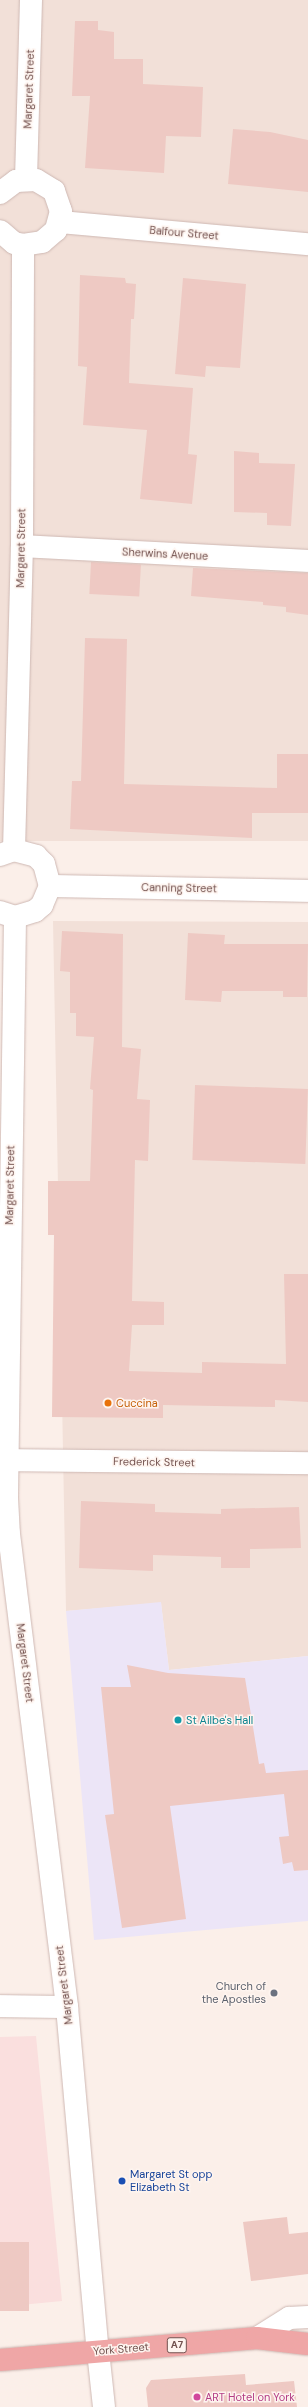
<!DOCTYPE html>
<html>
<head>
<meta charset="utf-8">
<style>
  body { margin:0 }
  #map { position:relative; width:308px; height:2407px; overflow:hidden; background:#fbefe9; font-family:"DM Sans",sans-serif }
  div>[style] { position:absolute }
  .residential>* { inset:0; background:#f2e0d8; transform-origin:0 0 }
  .commercial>* { inset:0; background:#fadfde }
  .education>* { inset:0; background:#ece5f7 }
  .building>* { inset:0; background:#eec9c3; transform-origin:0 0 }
  .roads { filter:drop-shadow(0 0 1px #ceb8b3) drop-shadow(0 0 1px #ceb8b3) }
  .street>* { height:22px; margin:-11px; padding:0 11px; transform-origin:11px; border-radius:11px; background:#fff }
  .secondary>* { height:22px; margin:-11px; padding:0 11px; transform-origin:11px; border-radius:11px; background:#fff }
  .highway>* { height:22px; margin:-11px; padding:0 11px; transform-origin:11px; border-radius:11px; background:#efa6a6 }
  .dots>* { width:11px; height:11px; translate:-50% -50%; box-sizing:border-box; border:2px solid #fef4ef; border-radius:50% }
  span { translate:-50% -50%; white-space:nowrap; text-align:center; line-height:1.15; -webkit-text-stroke:3px #fef4ef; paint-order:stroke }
  .shield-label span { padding:1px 3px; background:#fef4ef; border:1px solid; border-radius:3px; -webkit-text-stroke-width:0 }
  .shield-label { font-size:10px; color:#73524f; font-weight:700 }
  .street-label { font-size:11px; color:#73524f }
  .food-label { font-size:11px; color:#c56008 }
  .left { translate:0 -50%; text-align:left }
  .culture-label { font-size:11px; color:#0d838f }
  .worship-label { font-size:11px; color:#5b616d }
  .right { translate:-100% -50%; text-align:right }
  .transit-label { font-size:11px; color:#164399 }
  .hotel-label { font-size:11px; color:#b23c85 }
</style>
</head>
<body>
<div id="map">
  <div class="residential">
    <i style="left:0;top:0;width:308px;height:841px"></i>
    <i style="clip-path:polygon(53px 921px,308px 922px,308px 1656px,169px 1670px,161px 1603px,66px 1611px)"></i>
  </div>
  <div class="commercial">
    <i style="clip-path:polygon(36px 2036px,62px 2301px,0 2307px,0 2037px)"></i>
  </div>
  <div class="education">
    <i style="clip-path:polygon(161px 1602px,169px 1670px,308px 1656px,308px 1921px,94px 1940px,66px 1611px)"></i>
  </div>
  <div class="building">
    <i style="clip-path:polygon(75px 21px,98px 21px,98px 30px,114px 32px,114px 59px,143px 59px,143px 84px,203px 87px,201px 137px,166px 136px,164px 173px,85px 168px,90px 96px,72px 96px)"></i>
    <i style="clip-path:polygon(233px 129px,270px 132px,308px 140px,308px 192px,228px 184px)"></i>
    <i style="clip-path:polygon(80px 275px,125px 278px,126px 283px,136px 284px,134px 319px,131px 319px,129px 383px,193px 388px,188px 454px,197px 455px,192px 504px,140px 499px,147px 430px,83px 425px,87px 367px,78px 366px)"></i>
    <i style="clip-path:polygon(183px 278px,246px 284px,240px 368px,206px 366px,205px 377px,175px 374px)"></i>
    <i style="clip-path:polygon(234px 451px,259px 453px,259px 463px,295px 464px,291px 526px,267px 525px,267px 513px,234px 512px)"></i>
    <i style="left:91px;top:562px;width:50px;height:32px;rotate:3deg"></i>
    <i style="clip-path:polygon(193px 568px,308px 573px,308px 615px,286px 612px,286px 607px,263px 605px,263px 602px,191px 596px)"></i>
    <i style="clip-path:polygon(85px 638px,127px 639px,124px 784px,277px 788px,277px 754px,308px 754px,308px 813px,252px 813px,252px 838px,70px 829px,72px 781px,81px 781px)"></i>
    <i style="clip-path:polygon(62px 931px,123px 934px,122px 1047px,141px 1049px,137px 1099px,150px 1100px,148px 1161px,135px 1160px,132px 1301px,164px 1302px,164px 1325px,132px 1325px,129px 1371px,202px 1373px,202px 1362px,286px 1364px,284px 1274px,308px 1274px,308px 1402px,275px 1400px,275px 1407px,163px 1405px,163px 1418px,52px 1417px,54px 1235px,48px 1235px,48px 1181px,90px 1181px,93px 1090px,90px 1089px,94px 1037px,76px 1036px,76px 1013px,70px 1013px,70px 972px,60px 971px)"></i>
    <i style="clip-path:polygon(188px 933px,225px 935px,224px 944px,308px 944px,307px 997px,283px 997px,283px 991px,222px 991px,221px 1002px,185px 1000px)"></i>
    <i style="left:195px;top:1085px;width:113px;height:75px;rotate:2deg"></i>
    <i style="clip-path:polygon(81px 1501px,155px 1504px,155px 1512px,221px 1514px,221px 1509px,299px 1507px,301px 1548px,250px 1549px,250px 1568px,221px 1568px,221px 1557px,153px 1555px,153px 1571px,79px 1568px)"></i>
    <i style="clip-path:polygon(127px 1665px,168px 1673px,245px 1678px,259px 1764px,264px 1763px,266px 1773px,308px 1770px,308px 1870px,294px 1871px,292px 1862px,283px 1864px,279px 1837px,289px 1836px,284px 1794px,170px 1806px,186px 1919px,122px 1928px,105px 1815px,114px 1814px,101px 1687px,131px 1687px)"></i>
    <i style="clip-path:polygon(287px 2217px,289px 2234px,308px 2232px,308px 2274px,251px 2281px,243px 2222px)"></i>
    <i style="left:0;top:2242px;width:29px;height:69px"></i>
    <i style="clip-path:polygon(245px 2374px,246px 2385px,294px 2381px,297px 2407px,148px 2407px,146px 2388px,151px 2380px)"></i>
  </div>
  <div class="roads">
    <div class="street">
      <i style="left:26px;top:179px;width:179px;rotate:-88.4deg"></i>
      <i style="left:0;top:193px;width:20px;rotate:-37deg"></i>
      <i style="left:16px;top:181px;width:20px;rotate:-3deg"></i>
      <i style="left:36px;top:180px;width:21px;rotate:31deg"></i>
      <i style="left:54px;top:191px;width:21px;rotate:71deg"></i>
      <i style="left:61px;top:211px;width:20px;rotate:105deg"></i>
      <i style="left:56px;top:230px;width:18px;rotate:139deg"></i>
      <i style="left:42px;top:242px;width:19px;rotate:171deg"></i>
      <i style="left:23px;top:245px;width:9px;rotate:-167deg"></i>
      <i style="left:14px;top:243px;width:18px;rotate:-139deg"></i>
      <i style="left:60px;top:222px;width:249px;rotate:5.1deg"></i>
      <i style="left:22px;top:546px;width:286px;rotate:3deg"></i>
      <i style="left:14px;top:850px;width:304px;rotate:-88.5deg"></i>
      <i style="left:22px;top:546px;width:301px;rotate:-89.8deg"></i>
      <i style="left:0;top:855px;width:15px;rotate:-20deg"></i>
      <i style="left:14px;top:850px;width:23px;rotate:15deg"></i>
      <i style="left:36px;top:856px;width:11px;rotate:45deg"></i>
      <i style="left:44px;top:864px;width:23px;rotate:75deg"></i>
      <i style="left:50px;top:886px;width:21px;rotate:113deg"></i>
      <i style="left:42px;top:905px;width:9px;rotate:139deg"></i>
      <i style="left:35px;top:911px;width:21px;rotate:163deg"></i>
      <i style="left:15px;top:917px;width:16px;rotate:-162deg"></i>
      <i style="left:50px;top:886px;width:258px;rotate:1.1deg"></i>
      <i style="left:15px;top:917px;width:581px;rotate:90.79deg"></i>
      <i style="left:7px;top:1498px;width:36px;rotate:87deg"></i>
      <i style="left:9px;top:1534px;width:477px;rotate:83deg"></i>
      <i style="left:67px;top:2007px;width:345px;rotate:84.9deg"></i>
      <i style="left:0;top:1460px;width:308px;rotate:0.6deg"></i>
      <i style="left:0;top:2006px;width:67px;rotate:0.9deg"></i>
      <i style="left:257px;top:2338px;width:38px;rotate:-32deg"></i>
      <i style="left:289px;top:2318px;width:19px;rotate:-3deg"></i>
    </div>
    <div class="secondary">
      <i style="left:98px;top:2351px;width:56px;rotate:83.9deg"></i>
    </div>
    <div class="highway">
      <i style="left:0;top:2360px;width:258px;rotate:-4.9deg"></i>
      <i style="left:257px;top:2338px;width:51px;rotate:6.7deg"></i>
    </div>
  </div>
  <div class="dots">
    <i style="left:108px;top:1403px;background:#e8710a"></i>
    <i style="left:178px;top:1720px;background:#0f9aa8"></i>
    <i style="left:274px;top:1993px;background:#6b7280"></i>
    <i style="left:122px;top:2181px;background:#1a4fb4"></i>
    <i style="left:197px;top:2397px;background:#d1479c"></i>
  </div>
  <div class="shield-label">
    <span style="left:177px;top:2345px">A7</span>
  </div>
  <div class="street-label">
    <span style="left:29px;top:89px;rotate:-88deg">Margaret Street</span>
    <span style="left:184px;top:233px;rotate:5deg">Balfour Street</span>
    <span style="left:21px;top:548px;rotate:-89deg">Margaret Street</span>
    <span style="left:165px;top:554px;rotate:3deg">Sherwins Avenue</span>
    <span style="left:179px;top:888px;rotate:1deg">Canning Street</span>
    <span style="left:10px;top:1185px;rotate:-89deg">Margaret Street</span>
    <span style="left:154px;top:1462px;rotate:1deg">Frederick Street</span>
    <span style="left:25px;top:1663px;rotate:83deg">Margaret Street</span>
    <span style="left:64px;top:1985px;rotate:-97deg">Margaret Street</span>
    <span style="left:121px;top:2349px;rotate:-5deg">York Street</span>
  </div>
  <div class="food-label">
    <span class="left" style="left:116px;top:1403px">Cuccina</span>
  </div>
  <div class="culture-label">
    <span class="left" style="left:186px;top:1720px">St Ailbe's Hall</span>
  </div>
  <div class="worship-label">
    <span class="right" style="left:266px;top:1993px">Church of<br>the Apostles</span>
  </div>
  <div class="transit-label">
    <span class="left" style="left:130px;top:2181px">Margaret St opp<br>Elizabeth St</span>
  </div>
  <div class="hotel-label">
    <span class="left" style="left:205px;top:2397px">ART Hotel on York</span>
  </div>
</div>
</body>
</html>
